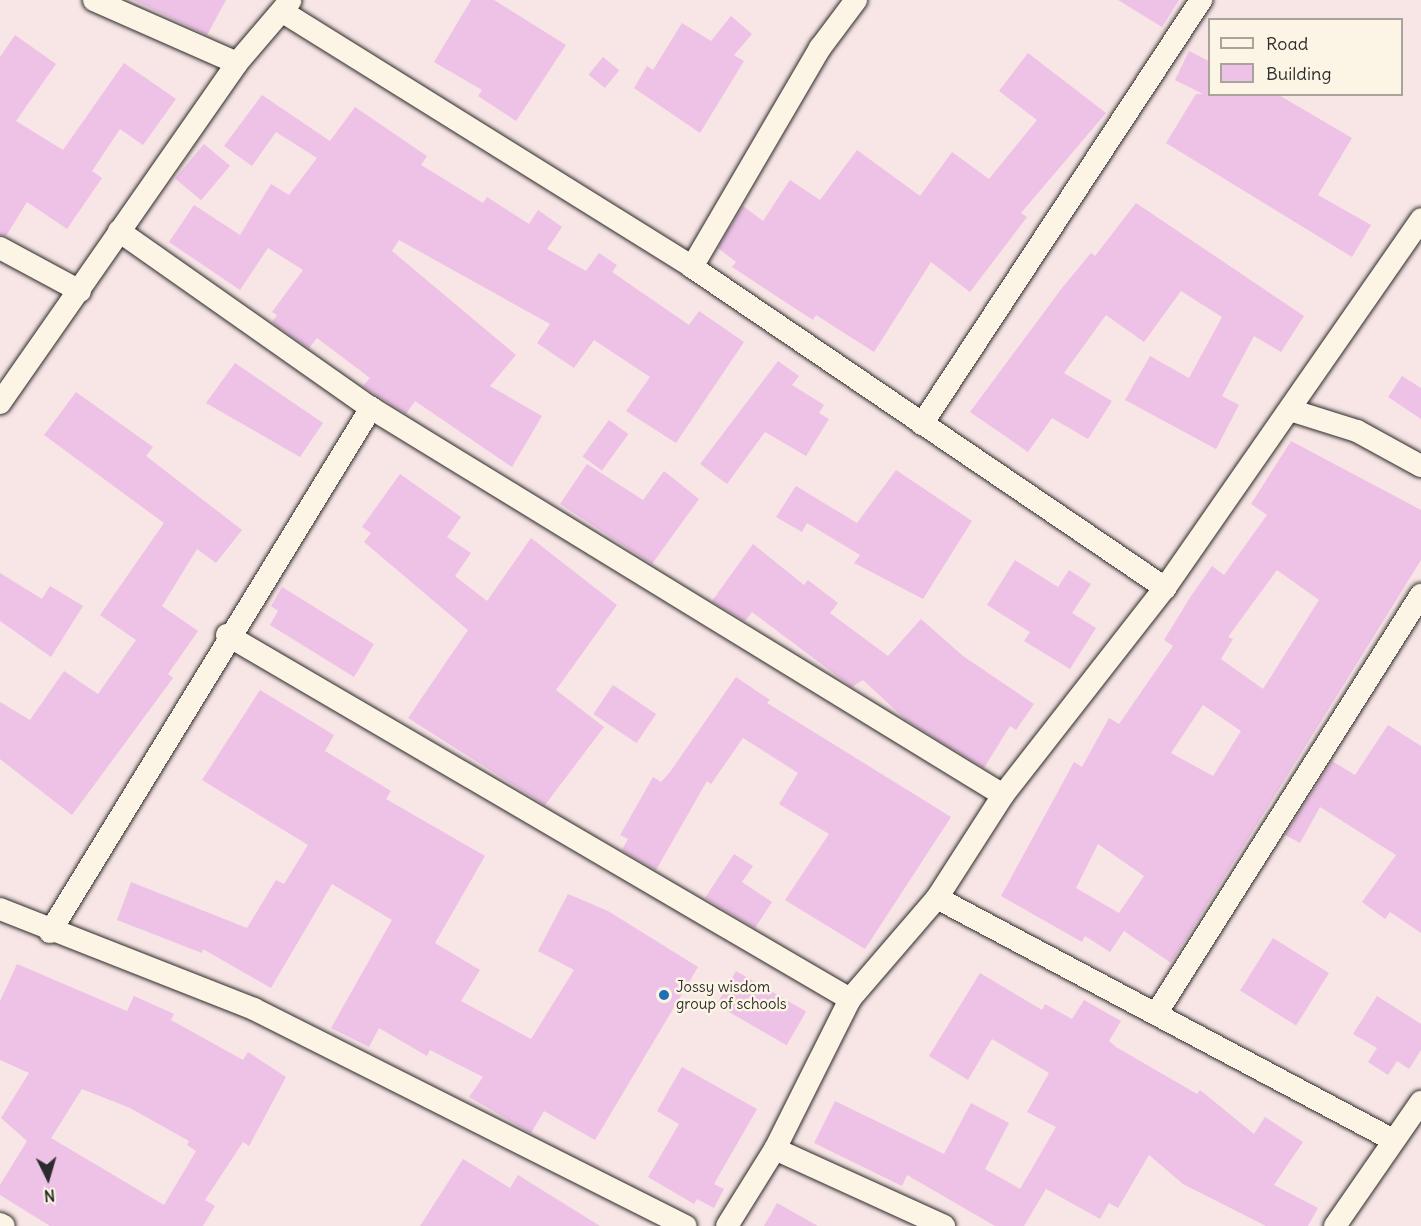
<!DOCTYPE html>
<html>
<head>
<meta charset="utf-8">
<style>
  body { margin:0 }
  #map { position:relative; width:1421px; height:1226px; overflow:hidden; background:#f8e5e5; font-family:Delius,sans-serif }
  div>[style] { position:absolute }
  .building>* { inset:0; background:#eec1e6; transform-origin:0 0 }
  .roads { filter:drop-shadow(0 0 2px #2b2b2b) drop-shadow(0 0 2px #2b2b2b) }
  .street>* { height:22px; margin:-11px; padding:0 11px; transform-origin:11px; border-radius:11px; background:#fcf5e5 }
  .dots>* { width:16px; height:16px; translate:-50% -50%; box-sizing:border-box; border:3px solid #fcf5e5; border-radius:50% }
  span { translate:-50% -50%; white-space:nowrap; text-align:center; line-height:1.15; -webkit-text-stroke:5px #fcf5e5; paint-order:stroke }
  .poi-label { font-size:15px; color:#2b2b2b }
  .left { translate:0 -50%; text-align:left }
  .legend { position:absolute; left:1208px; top:18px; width:195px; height:78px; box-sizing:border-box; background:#fcf5e5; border:2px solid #a8a49b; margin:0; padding:8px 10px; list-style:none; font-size:18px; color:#2b2b2b }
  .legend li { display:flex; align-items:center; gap:12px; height:30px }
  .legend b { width:30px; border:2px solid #a8a49b }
  .north { position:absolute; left:18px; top:1148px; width:60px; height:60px; -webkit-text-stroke:4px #fcf5e5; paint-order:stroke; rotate:175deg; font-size:16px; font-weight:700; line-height:24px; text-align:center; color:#2b2b2b }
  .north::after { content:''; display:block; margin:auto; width:21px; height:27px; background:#2b2b2b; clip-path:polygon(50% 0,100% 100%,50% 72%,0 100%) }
</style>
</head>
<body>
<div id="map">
  <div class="building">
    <i style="clip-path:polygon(133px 0,226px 0,207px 35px)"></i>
    <i style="clip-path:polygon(471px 0,494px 0,566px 45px,516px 121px,478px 96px,482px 90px,434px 62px)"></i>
    <i style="clip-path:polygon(1118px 0,1179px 0,1162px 27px)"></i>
    <i style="clip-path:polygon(731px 16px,752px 34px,734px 55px,744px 61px,700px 133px,634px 88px,647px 66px,653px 70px,682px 23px,711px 41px)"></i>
    <i style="clip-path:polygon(15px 35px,56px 64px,16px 121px,63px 150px,124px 63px,176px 99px,143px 145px,120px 129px,92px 171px,102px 178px,67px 229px,27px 202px,6px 236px,0 235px,0 57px)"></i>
    <i style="clip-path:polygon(1189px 51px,1209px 61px,1209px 94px,1277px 94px,1352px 138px,1318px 195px,1371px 225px,1352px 257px,1166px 143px,1196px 94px,1203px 94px,1175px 80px)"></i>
    <i style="clip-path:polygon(1028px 53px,1106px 113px,1021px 213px,1027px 217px,970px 292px,931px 262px,874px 352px,816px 315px,813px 320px,732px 267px,736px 262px,718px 248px,743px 206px,763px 221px,790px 180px,820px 200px,857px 150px,920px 196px,952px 152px,989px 179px,1037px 120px,999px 91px)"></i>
    <i style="left:603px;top:57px;width:21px;height:23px;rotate:39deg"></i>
    <i style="clip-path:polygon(262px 95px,330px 141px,355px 107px,427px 156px,421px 165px,483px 203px,487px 197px,529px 224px,538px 210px,562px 227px,547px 249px,586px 271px,599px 253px,617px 265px,612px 272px,689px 325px,699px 311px,744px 342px,676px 443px,626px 411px,650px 377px,594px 340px,574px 368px,537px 343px,550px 324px,399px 240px,392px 251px,516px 355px,490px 386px,542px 416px,512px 467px,415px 401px,406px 414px,363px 386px,370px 378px,317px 338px,309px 348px,272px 322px,277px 315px,272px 312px,303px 270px,268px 248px,240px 290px,169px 242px,194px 205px,240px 235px,271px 184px,289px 195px,317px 158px,276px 132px,252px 166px,224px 146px)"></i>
    <i style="left:204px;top:144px;width:34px;height:45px;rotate:40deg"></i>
    <i style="clip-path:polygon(1136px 203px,1304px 316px,1281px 352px,1254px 336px,1222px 396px,1239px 405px,1216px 449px,1125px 400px,1150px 356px,1189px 378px,1222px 317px,1181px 291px,1144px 342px,1106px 315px,1064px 373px,1112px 401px,1088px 439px,1052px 418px,1028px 452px,970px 412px,1062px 288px,1091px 253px,1095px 256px)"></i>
    <i style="clip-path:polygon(778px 361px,799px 376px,792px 385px,824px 405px,819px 413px,829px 419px,806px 456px,765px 432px,727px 484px,700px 464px)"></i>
    <i style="clip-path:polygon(235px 363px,323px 423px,300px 457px,206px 403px)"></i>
    <i style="clip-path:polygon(1402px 376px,1421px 388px,1421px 419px,1388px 397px)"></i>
    <i style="clip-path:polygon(76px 392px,153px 447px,146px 456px,242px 530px,216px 563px,197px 549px,162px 606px,198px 631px,168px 674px,173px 678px,72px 815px,0 759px,0 702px,30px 720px,64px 671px,98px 694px,136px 640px,100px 615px,164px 523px,44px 435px)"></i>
    <i style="left:609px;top:420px;width:24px;height:45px;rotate:36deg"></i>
    <i style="clip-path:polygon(evenodd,1291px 441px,1421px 510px,1421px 560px,1171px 963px,1124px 931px,1110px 952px,1085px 936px,1082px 942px,1001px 896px,1074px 762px,1082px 767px,1109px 718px,1119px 724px,1173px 646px,1164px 640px,1191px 596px,1212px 566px,1224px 575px,1267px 515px,1251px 504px,1291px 441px,1277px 570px,1319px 600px,1263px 689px,1221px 659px,1233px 639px,1228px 637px,1277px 570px,1291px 441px,1203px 705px,1241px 731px,1213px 776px,1171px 753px,1203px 705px,1291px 441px,1098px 844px,1144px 876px,1119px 913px,1076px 888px,1098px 844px)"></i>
    <i style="clip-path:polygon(587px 464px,643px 500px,664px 471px,699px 499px,652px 564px,560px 504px)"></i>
    <i style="clip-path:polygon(896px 470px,972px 521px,923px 599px,854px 563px,860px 555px,807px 523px,802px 532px,776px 517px,796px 486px,857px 523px)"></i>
    <i style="clip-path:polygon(400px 474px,461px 517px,447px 537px,471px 553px,455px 576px,487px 601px,531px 538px,617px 605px,556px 690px,604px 727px,545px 805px,408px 718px,468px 630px,364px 542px,371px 533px,362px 527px)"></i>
    <i style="clip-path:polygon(753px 544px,804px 585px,808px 580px,838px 603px,830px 613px,888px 656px,921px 619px,963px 656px,1034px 704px,1016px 730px,1010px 726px,984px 768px,906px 720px,863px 680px,852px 687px,752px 612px,745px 621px,712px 601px)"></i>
    <i style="clip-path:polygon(1015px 560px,1058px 587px,1069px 570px,1091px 584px,1072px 613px,1096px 628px,1070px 669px,1024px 641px,1030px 632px,987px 605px)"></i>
    <i style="clip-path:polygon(0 573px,42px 599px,50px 586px,83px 606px,51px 657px,0 621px)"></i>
    <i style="clip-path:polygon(282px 587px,374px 644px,354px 677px,270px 625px,278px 611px,271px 606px)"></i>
    <i style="clip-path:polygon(736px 677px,770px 700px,767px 703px,951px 817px,865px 949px,785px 900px,829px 834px,779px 804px,798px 773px,743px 738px,711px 784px,707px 781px,656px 870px,622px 850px,628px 839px,620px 835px,653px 777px,661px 782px,670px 772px)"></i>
    <i style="left:613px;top:685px;width:52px;height:35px;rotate:34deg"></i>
    <i style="clip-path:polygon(260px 690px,334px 735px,325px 751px,391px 791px,386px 799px,485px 856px,435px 943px,480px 970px,461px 1001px,531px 1039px,574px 970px,538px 951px,568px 894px,608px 911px,698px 967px,595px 1140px,544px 1111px,531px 1133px,469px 1097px,483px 1077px,430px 1050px,427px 1056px,379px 1028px,369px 1047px,331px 1028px,392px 920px,332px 884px,271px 988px,203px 949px,202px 953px,117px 920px,131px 882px,247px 928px,276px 880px,284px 884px,308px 845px,202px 780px)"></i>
    <i style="clip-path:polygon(1388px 725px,1421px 746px,1421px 933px,1390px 912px,1385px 919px,1362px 902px,1396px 855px,1320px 807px,1300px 843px,1285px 835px,1332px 761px,1355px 775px)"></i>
    <i style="clip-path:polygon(734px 854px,753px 866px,742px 882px,772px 902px,755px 928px,705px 898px)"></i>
    <i style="left:1273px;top:938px;width:66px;height:62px;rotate:32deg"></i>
    <i style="clip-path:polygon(evenodd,17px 964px,127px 1011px,134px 996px,174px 1014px,171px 1020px,243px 1060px,248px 1052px,286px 1077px,249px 1146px,243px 1142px,205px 1200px,215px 1206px,203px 1226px,50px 1226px,0 1195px,0 1185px,27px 1141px,1px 1118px,29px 1073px,0 1060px,0 1001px,17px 964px,82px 1089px,130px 1108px,189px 1141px,187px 1145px,196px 1151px,164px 1205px,51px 1138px,82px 1089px)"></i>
    <i style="left:736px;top:971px;width:81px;height:39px;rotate:30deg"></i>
    <i style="clip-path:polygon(980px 973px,1042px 1010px,1045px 1004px,1072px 1019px,1084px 1000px,1121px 1021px,1109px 1041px,1116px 1047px,1197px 1094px,1200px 1090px,1254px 1134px,1265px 1117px,1303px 1142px,1274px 1185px,1318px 1208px,1308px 1226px,1266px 1226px,1183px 1184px,1149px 1155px,1118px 1208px,1109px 1203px,1100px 1219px,1046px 1189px,1024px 1226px,995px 1226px,907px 1175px,902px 1186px,814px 1143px,835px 1101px,944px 1154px,971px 1103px,1009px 1123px,985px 1169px,1020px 1189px,1056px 1127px,1027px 1112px,1049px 1073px,992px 1039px,968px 1080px,929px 1056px)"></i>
    <i style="clip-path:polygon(1377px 996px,1421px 1024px,1421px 1050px,1409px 1069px,1397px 1061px,1388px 1075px,1368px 1062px,1377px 1048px,1353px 1034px)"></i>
    <i style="clip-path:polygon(682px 1067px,757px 1109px,714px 1184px,724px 1189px,714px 1208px,697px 1199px,694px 1204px,648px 1177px,679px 1124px,657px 1111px)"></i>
    <i style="clip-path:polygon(463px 1159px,510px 1188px,518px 1175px,600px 1226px,420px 1226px)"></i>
    <i style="clip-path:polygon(777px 1203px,818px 1226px,764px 1226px)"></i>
  </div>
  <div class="roads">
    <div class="street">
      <i style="left:94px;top:0;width:156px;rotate:23.8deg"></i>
      <i style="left:283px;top:12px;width:482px;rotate:31.9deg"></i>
      <i style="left:692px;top:267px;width:572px;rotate:34.16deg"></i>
      <i style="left:119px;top:231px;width:308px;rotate:35.1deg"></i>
      <i style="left:371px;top:408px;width:741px;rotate:31.48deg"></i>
      <i style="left:0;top:248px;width:91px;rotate:28.3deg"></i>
      <i style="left:692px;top:267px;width:254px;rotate:-59.7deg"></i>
      <i style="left:820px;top:48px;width:60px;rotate:-53.1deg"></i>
      <i style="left:0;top:403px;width:414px;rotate:-55.1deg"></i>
      <i style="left:237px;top:63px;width:82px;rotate:-49.5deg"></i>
      <i style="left:1290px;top:410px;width:70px;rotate:17.4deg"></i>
      <i style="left:1357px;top:431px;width:73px;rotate:28.7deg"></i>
      <i style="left:922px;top:424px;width:508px;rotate:-56.65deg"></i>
      <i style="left:227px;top:635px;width:722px;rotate:30.3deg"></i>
      <i style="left:937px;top:898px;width:516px;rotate:27.95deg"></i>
      <i style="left:0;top:909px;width:273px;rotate:21.5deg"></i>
      <i style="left:254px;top:1009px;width:483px;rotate:26.7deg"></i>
      <i style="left:50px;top:932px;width:615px;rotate:-58.51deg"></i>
      <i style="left:1156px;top:1014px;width:496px;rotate:-57.7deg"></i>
      <i style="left:775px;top:1149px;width:186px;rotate:24.5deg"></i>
      <i style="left:0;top:1224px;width:4px;rotate:27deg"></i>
      <i style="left:727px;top:1226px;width:91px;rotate:-58.1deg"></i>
      <i style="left:775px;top:1149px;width:168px;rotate:-63.4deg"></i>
      <i style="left:850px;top:999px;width:133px;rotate:-49.3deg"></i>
      <i style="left:937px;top:898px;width:122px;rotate:-57.3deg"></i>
      <i style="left:1003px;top:795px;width:263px;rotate:-52deg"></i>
      <i style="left:1165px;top:588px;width:449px;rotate:-55.2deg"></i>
      <i style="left:1335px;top:1226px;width:151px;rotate:-55.3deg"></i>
    </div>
  </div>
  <div class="dots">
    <i style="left:664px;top:995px;background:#1f6fb2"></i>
  </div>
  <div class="poi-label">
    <span class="left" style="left:676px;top:995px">Jossy wisdom<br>group of schools</span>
  </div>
  <ul class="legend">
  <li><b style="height:8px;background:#fcf5e5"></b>Road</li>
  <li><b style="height:16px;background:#eec1e6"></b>Building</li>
  </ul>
  <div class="north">N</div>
</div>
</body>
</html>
